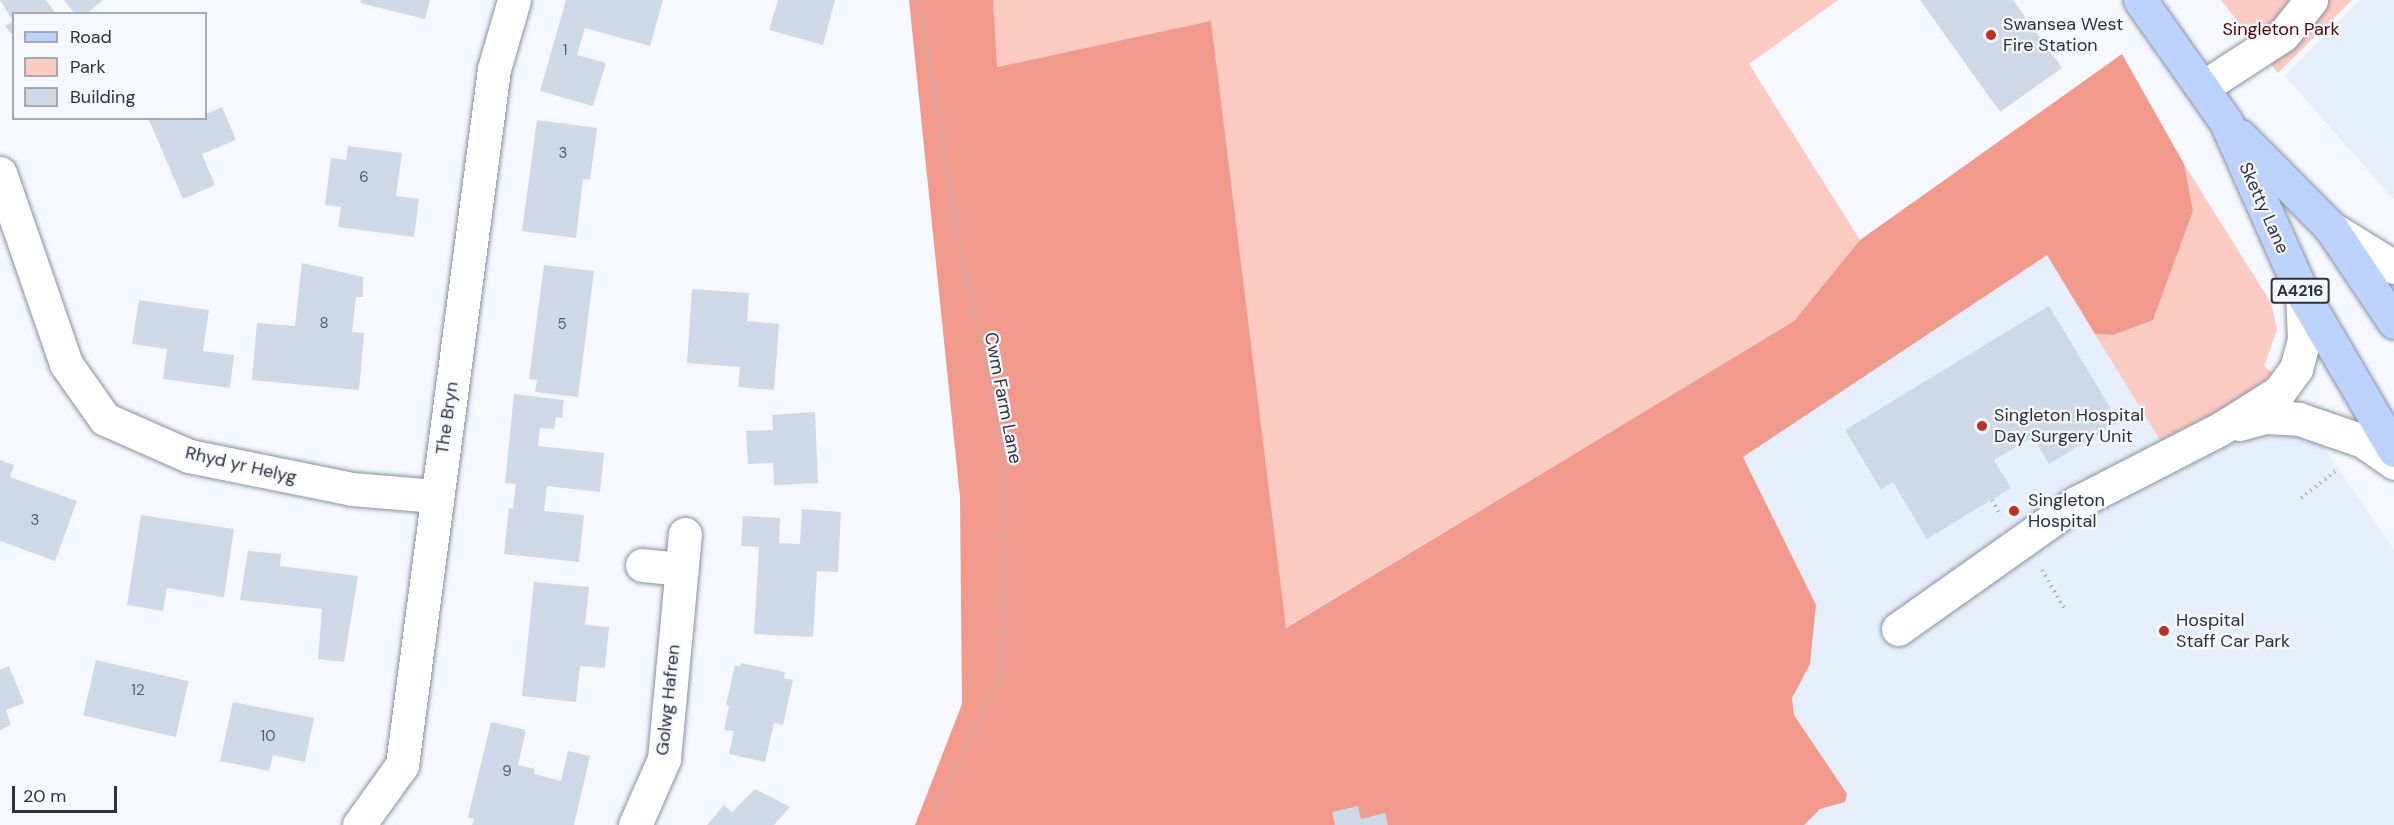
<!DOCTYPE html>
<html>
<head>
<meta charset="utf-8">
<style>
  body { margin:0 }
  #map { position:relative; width:2394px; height:825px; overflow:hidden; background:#f5f8fe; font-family:"DM Sans",sans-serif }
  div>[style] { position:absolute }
  .built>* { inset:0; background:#e7eefb }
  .green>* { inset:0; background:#fbcac1 }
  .forest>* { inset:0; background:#f19a8c }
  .building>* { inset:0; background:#cfd8e6; transform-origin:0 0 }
  .path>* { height:4px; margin-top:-2px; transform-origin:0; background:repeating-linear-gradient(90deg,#afb2b8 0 1.5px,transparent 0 6px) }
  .roads { filter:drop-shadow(0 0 2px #88909e) drop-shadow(0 0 2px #88909e) }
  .minor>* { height:33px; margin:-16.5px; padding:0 16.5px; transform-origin:16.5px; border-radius:16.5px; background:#fff }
  .major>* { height:33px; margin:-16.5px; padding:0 16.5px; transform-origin:16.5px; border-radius:16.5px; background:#bbd3fc }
  .dots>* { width:16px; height:16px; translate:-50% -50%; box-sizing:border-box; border:3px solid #f5f8fe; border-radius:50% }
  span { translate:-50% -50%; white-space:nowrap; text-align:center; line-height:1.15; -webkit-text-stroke:4.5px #f5f8fe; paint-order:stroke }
  .number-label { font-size:15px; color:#575c64 }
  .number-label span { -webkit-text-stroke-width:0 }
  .shield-label span { padding:2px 4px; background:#f5f8fe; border:2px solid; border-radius:4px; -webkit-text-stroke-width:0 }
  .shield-label { font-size:16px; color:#2f3238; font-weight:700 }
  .poi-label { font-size:18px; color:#2f3238 }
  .left { translate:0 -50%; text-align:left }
  .park-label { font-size:18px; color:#540603 }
  .street-label { font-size:18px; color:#2f3238 }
  .legend { position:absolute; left:12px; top:12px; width:195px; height:108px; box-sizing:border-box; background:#f5f8fe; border:2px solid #a6a9af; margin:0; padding:8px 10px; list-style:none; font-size:18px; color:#2f3238 }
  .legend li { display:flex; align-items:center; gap:12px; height:30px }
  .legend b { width:30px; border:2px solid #a6a9af }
  .scale { position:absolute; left:12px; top:786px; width:105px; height:27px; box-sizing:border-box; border:3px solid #2f3238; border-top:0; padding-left:8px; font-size:18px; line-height:21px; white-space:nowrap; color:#2f3238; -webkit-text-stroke:4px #f5f8fe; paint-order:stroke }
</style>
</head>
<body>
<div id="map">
  <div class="built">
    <i style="clip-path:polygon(2360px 0,2394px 0,2394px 200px,2285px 76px)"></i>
    <i style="clip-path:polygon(2184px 164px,2271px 303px,2277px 330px,2264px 366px,2273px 373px,2394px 550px,2394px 825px,1462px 825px,1543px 589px)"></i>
  </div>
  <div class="green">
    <i style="clip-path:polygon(993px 0,1838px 0,1749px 64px,1860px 240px,1794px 321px,1285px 628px,1211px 22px,996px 67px)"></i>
    <i style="clip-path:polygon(2221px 0,2352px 0,2278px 73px)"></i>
    <i style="clip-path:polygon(2184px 164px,2271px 303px,2277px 330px,2264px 366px,2273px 373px,2241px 400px,2160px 440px,2095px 334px,2113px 335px,2153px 320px,2193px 211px)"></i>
  </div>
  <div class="forest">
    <i style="clip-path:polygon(909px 0,993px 0,997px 67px,1211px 21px,1286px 628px,1794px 321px,1860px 240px,2122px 54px,2184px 164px,2193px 211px,2153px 320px,2113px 335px,2095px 334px,2047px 255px,1743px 457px,1816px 605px,1810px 664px,1792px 698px,1794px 715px,1847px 794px,1845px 802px,1820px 809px,1804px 825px,915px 825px,962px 704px,960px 497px)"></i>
  </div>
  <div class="building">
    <i style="clip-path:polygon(0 0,46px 0,56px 14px,14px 14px,14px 37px,5px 26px,13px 21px)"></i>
    <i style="clip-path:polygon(64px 0,103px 0,86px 14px,75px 14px)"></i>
    <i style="clip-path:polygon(361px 0,430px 0,425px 19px,360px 3px)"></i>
    <i style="clip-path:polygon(566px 0,663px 0,650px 46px,585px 28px,577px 55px,606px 63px,593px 106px,540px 91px)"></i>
    <i style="clip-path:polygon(778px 0,835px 0,823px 45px,769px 30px)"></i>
    <i style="clip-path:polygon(1920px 0,2013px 0,2062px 68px,2000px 112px)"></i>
    <i style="clip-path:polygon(222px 107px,236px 140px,202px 154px,215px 185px,183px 199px,148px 118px,206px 118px,206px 114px)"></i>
    <i style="clip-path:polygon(537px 120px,597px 128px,590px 180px,583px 179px,576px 238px,522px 231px)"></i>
    <i style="clip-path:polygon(348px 146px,402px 153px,396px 196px,419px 199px,414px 237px,338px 227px,341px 207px,325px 205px,331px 158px,346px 160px)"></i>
    <i style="clip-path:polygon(302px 263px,363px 277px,363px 297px,356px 297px,352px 332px,364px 333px,359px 390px,252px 380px,257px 323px,295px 326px)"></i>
    <i style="clip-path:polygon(544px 265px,594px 271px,578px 397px,535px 392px,537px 380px,529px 379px)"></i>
    <i style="clip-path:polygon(692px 289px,749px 293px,747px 321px,779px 324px,774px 390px,738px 387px,740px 367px,687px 363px)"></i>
    <i style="clip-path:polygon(139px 300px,209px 310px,203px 351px,234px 355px,230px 388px,163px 379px,167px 349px,132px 344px)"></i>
    <i style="clip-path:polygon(2049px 306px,2119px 422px,2049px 464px,2033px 437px,1994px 460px,2011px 488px,1927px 539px,1893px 482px,1881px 490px,1845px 430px)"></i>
    <i style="clip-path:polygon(514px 394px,564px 400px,562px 418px,556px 417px,554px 429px,540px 428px,538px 446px,604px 453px,600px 492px,547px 486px,544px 511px,584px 515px,579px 562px,504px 554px,509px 508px,513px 509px,516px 484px,505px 483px)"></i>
    <i style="clip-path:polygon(815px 412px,818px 483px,774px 485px,773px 463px,748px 464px,746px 431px,773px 430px,772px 415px)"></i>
    <i style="clip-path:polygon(0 460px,14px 465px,10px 477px,77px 501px,55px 561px,0 541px)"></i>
    <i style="clip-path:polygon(802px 509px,841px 512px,838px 572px,817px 571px,813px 637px,754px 634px,759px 547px,741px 546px,743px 516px,780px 518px,779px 543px,800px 544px)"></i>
    <i style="clip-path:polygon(141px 515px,234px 529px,224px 597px,167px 588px,163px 611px,127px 605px)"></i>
    <i style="clip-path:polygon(248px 551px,281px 554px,280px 566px,358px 576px,344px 662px,318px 659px,322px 609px,240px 600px)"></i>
    <i style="clip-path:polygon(534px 582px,589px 587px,585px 625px,609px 627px,605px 668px,580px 666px,576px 702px,522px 696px)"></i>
    <i style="left:96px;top:660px;width:95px;height:57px;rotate:13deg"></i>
    <i style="clip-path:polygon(741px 663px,785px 672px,784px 678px,793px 680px,783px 725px,774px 723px,765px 762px,729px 754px,734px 731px,724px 730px,729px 706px,726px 705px,735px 665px,740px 666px)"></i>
    <i style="clip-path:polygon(9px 666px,24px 703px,6px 710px,11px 725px,0 730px,0 670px)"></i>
    <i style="clip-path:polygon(233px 702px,314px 718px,305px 762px,273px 755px,269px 771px,220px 761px)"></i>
    <i style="clip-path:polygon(491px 722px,526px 730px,518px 765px,535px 769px,534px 774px,561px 781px,568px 751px,590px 756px,574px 825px,472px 825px,474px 819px,468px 817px)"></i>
    <i style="clip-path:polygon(755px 789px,790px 807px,774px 825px,707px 825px,724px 805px,732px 812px)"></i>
    <i style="clip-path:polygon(1358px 806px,1361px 819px,1385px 813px,1388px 825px,1335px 825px,1332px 812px)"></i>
  </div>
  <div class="path">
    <i style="left:920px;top:0;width:233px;rotate:80.9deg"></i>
    <i style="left:957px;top:230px;width:230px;rotate:78.2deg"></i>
    <i style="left:1004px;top:455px;width:220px;rotate:90.5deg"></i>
    <i style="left:1002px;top:675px;width:137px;rotate:116.9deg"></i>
    <i style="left:940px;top:797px;width:29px;rotate:108deg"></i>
    <i style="left:2301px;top:498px;width:46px;rotate:-37.9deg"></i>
    <i style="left:1992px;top:500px;width:18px;rotate:61deg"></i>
    <i style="left:2042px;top:570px;width:48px;rotate:59.7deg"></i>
  </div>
  <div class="roads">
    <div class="minor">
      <i style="left:2203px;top:87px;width:95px;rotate:-33deg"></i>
      <i style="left:2283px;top:35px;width:45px;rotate:-51.3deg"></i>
      <i style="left:0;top:173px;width:202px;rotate:70.9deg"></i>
      <i style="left:66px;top:364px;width:67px;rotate:54.7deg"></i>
      <i style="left:105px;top:419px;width:92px;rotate:23.8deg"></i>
      <i style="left:189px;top:456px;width:166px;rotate:11.4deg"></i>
      <i style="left:352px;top:489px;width:84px;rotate:4.8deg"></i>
      <i style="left:2331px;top:228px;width:74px;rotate:31.8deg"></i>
      <i style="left:2239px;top:424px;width:27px;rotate:-15deg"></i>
      <i style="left:2265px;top:417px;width:34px;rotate:3deg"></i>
      <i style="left:2299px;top:419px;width:68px;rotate:19deg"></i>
      <i style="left:2363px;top:441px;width:38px;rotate:35deg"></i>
      <i style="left:642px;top:565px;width:40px;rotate:5.7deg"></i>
      <i style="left:1898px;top:629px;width:218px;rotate:-35.3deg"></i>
      <i style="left:2076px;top:503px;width:162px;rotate:-27.2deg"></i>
      <i style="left:2220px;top:429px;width:70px;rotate:-32.1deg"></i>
      <i style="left:2279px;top:392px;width:29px;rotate:-54deg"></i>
      <i style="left:2296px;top:369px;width:30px;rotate:-75deg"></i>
      <i style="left:2304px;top:340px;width:47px;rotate:-92.4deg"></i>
      <i style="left:359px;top:825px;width:74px;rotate:-54.4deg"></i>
      <i style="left:402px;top:765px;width:702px;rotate:-82.47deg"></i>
      <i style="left:494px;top:69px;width:72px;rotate:-73.8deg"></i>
      <i style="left:635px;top:825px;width:72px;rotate:-66.3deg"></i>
      <i style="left:664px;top:759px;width:226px;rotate:-84.7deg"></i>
    </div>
    <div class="major">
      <i style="left:2140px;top:0;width:149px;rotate:54.8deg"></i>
      <i style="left:2226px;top:122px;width:187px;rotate:66deg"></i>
      <i style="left:2302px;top:293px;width:182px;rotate:59.6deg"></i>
      <i style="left:2240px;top:136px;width:129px;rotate:45.3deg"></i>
      <i style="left:2331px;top:228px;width:113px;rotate:56.2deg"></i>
    </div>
  </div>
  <div class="dots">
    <i style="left:1991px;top:35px;background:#bd3023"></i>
    <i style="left:1982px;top:426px;background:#bd3023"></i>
    <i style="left:2014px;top:511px;background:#bd3023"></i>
    <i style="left:2164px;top:631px;background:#bd3023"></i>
  </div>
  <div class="number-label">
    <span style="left:565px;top:51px">1</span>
    <span style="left:563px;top:154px">3</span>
    <span style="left:364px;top:178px">6</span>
    <span style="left:324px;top:324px">8</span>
    <span style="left:562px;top:325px">5</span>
    <span style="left:35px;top:521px">3</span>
    <span style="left:138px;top:691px">12</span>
    <span style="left:268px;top:737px">10</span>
    <span style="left:507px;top:772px">9</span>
  </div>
  <div class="shield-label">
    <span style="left:2300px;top:291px">A4216</span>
  </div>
  <div class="poi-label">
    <span class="left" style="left:2003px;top:35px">Swansea West<br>Fire Station</span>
    <span class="left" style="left:1994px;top:426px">Singleton Hospital<br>Day Surgery Unit</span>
    <span class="left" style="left:2028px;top:511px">Singleton<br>Hospital</span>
    <span class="left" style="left:2176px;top:631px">Hospital<br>Staff Car Park</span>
  </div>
  <div class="park-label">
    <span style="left:2281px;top:29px">Singleton Park</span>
  </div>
  <div class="street-label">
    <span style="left:2264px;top:208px;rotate:66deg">Sketty Lane</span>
    <span style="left:1003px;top:398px;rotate:79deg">Cwm Farm Lane</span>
    <span style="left:447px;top:418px;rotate:-82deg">The Bryn</span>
    <span style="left:241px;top:465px;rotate:13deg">Rhyd yr Helyg</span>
    <span style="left:668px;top:700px;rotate:-84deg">Golwg Hafren</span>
  </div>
  <ul class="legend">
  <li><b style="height:8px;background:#bbd3fc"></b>Road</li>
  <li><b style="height:16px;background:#fbcac1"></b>Park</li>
  <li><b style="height:16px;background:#cfd8e6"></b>Building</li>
  </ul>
  <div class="scale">20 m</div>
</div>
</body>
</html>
